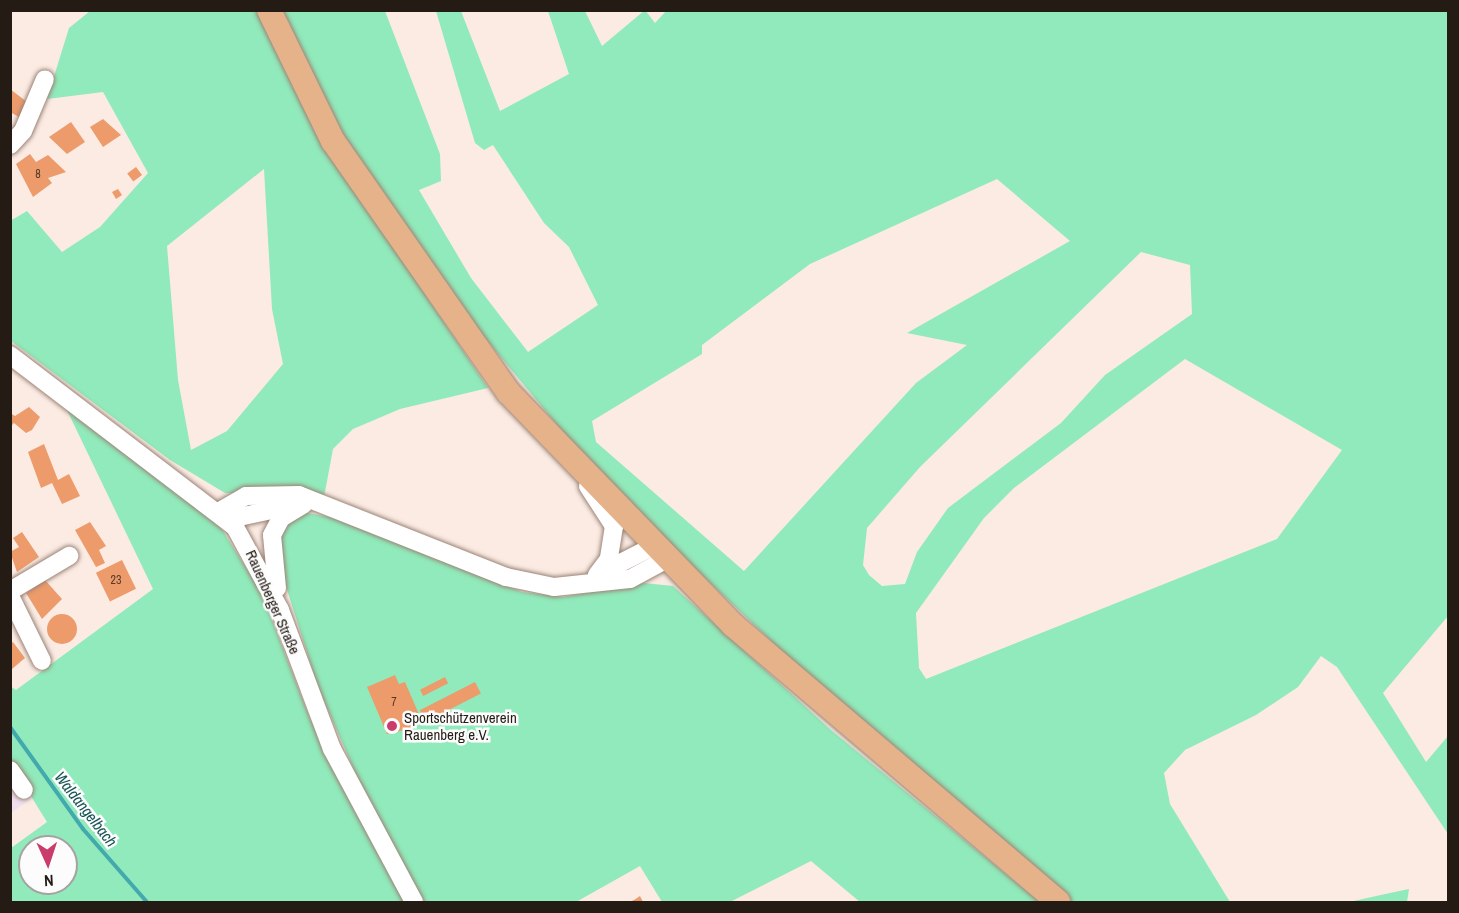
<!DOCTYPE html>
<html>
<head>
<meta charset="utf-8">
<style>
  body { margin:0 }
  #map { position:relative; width:1459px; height:913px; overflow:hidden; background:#fbebe3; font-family:"Archivo Narrow",sans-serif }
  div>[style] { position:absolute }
  .industrial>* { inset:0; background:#f0dff0 }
  .green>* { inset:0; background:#90eabb }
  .stream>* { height:4px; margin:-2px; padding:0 2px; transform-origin:2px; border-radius:2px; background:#42a9ad }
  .building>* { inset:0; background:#ed9b6b; transform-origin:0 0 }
  .round { border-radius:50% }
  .roads { filter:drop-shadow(0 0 2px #9b8376) drop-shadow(0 0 2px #9b8376) }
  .minor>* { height:18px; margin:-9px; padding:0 9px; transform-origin:9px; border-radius:9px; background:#fff }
  .major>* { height:24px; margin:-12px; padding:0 12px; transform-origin:12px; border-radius:12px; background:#e5b289 }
  .dots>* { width:16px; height:16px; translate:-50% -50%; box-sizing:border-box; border:3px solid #fcfcfc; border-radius:50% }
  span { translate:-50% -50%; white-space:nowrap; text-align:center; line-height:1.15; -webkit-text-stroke:5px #fcfcfc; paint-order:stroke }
  .number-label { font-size:12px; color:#563b2a }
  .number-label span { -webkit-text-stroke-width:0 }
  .street-label { font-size:15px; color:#241b15 }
  .poi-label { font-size:15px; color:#241b15 }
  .left { translate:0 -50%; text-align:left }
  .water-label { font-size:16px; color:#195456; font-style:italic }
  .frame { position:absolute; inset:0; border:12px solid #241b15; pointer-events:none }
  .north { position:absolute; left:18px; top:835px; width:60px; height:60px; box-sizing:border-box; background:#fcfcfc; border:2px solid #a6a2a0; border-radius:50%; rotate:177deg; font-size:16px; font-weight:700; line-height:24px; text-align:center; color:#241b15 }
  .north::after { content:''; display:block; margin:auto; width:21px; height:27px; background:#c93c6b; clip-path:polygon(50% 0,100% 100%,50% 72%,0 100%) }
</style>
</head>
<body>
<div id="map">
  <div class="industrial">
    <i style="clip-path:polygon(10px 764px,32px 798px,11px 813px,10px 813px)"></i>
  </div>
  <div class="green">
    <i style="clip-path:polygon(evenodd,645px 10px,655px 23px,667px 10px,1448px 11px,1448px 616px,1383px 693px,1426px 762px,1448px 736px,1448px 834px,1337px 667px,1321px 656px,1298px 687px,1256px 715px,1185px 750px,1164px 773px,1170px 804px,1230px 902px,1072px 902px,894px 758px,664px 539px,563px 432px,475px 326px,341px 136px,278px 11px,385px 11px,440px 154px,441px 181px,419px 190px,471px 278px,528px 352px,598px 305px,569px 247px,544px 223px,493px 145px,484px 150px,475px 143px,436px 11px,461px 11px,500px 111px,569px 74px,548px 11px,585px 11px,602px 46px,645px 10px,997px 179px,1070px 241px,907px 333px,967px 345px,916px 383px,744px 571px,596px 442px,592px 421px,702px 354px,702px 345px,810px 264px,997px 179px,645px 10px,1141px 252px,1190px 265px,1192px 314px,1105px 375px,1061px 423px,948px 508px,917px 552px,905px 584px,882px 586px,869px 575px,863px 565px,867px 528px,920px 467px,1141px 252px,645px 10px,1185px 359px,1342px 450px,1277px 539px,926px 679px,919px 668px,916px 613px,984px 518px,1014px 488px,1185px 359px)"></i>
    <i style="clip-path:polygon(evenodd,90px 11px,258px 11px,405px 264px,488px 388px,400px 409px,353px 429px,333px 449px,324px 497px,225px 493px,170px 460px,11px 341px,10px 221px,27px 211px,62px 252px,100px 227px,148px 173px,103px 92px,47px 99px,69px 28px,90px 11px,264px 169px,272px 309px,283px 364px,227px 431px,191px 450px,178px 380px,167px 246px,264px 169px)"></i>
    <i style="clip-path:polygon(evenodd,65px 406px,215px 518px,262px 594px,310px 719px,404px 902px,11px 902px,11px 848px,47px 822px,11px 764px,10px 686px,16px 690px,153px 589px,65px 406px,30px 847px,66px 847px,66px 883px,30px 883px,30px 847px)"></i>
    <i style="clip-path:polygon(302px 512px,335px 518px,522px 592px,563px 597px,644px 583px,673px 586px,831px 730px,1040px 902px,860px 902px,811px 861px,730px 902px,662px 902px,640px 866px,576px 902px,423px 902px,355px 772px,318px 687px,289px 596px,277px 554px,280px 533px)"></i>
    <i style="clip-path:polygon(1409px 889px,1407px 902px,1349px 902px,1390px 893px)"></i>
  </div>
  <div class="stream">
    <i style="left:10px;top:727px;width:125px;rotate:54.4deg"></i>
    <i style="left:83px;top:829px;width:97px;rotate:48.8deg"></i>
  </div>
  <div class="building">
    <i style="clip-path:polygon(10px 89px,27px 102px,19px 117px,10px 112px)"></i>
    <i style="clip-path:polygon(103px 119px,121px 135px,103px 147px,90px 127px)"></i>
    <i style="clip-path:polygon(71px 122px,85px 142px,67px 154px,49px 137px)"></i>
    <i style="clip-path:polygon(30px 154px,36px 162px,48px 155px,66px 172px,48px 178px,52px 183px,33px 197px,16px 164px)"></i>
    <i style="left:136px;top:167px;width:10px;height:11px;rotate:53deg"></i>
    <i style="clip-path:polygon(118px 189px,122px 195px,116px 199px,112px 192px)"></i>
    <i style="clip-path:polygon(29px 407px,40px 417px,32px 430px,26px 433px,14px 423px,10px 427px,10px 413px,15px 416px)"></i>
    <i style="clip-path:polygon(44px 444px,58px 480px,69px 474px,80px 496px,62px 504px,52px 483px,41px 488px,28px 452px)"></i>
    <i style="clip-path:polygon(90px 522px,106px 546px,99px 550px,105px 563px,96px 567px,75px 530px)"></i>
    <i style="clip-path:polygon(22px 532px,39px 557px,17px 572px,10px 552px,19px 547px,13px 538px)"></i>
    <i style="left:122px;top:560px;width:32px;height:29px;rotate:64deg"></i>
    <i style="clip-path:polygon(45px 580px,62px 599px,42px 619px,26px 593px)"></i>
    <i class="round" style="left:47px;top:614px;width:30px;height:30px"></i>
    <i style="clip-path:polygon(13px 642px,25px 658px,12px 669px,10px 644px)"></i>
    <i style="clip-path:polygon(395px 675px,399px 684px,405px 682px,421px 719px,411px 723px,413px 728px,387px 734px,367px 687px)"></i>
    <i style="left:445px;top:677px;width:7px;height:28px;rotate:63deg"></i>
    <i style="left:475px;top:682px;width:13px;height:62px;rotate:63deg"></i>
    <i style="clip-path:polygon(640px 896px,643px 902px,629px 902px,634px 900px)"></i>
  </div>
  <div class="roads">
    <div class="minor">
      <i style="left:10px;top:145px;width:19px;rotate:-47deg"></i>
      <i style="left:23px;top:131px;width:56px;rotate:-67.1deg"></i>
      <i style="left:10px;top:355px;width:283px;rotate:37.4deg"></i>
      <i style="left:235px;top:527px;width:94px;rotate:61.5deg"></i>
      <i style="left:280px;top:610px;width:148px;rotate:69.5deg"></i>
      <i style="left:332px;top:749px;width:174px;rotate:61.8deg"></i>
      <i style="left:588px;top:486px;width:48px;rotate:57deg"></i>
      <i style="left:614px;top:526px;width:33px;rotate:99deg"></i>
      <i style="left:609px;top:559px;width:20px;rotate:127deg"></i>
      <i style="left:220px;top:511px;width:30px;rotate:-30deg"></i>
      <i style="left:246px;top:496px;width:53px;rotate:-1.1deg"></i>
      <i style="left:299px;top:495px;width:223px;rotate:21.6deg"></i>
      <i style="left:506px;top:577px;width:49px;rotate:11.8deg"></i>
      <i style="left:554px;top:587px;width:76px;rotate:-6deg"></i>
      <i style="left:630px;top:579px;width:42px;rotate:-28.4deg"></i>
      <i style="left:220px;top:511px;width:20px;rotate:18deg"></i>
      <i style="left:239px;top:517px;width:57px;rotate:-12.1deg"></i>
      <i style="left:599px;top:574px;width:62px;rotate:-27deg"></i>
      <i style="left:277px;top:588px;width:53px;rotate:-95.4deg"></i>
      <i style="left:272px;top:535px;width:19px;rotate:-62deg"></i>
      <i style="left:281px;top:518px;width:26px;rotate:-31deg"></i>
      <i style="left:10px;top:591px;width:69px;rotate:-30.7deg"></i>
      <i style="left:10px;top:596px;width:72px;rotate:63.8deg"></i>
      <i style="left:10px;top:770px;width:24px;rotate:55deg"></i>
    </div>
    <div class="major">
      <i style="left:269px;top:10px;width:146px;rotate:64deg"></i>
      <i style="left:333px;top:141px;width:306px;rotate:55.1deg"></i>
      <i style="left:508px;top:392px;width:324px;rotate:46deg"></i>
      <i style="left:733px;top:625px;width:427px;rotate:40.4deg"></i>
    </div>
  </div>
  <div class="dots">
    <i style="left:392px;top:726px;background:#c93c6b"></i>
  </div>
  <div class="number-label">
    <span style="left:38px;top:175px">8</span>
    <span style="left:116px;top:581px">23</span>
    <span style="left:394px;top:703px">7</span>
  </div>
  <div class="street-label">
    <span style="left:273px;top:602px;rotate:66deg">Rauenberger Straße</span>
  </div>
  <div class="poi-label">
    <span class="left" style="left:404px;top:726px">Sportschützenverein<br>Rauenberg e.V.</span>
  </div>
  <div class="water-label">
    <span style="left:86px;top:809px;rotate:52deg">Waldangelbach</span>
  </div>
  <div class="frame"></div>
  <div class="north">N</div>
</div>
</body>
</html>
